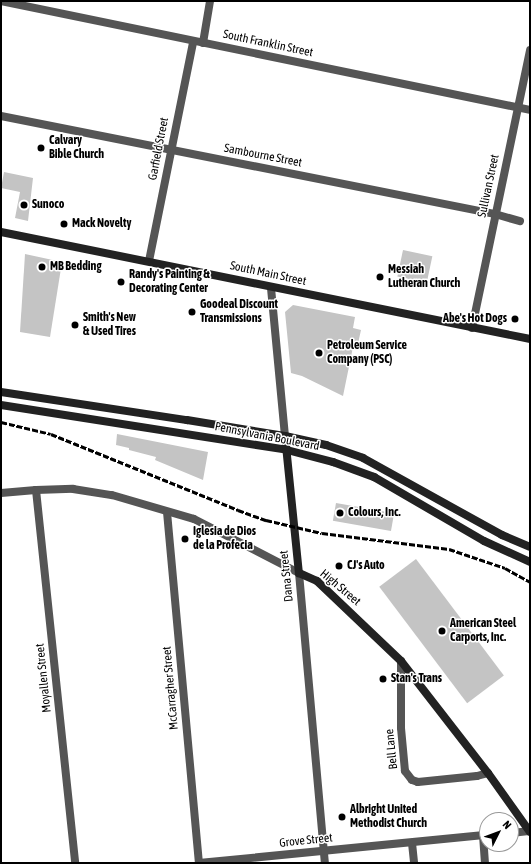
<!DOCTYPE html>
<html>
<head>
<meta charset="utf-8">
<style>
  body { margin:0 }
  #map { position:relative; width:531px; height:864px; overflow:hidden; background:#fff; font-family:"Asap Condensed",sans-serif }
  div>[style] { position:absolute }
  .building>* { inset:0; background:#c4c4c4; transform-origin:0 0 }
  .street>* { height:8px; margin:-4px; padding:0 4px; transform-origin:4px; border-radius:4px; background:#555 }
  .secondary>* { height:8px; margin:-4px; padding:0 4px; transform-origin:4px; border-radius:4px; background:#222 }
  .rail>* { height:3px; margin-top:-1.5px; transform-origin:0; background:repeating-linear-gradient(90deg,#000 0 6px,transparent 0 8px) }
  .dots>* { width:11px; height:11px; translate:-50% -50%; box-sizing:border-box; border:2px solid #fff; border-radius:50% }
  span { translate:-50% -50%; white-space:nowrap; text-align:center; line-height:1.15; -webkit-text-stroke:3px #fff; paint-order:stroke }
  .street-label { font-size:12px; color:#000 }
  .poi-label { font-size:12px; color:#000; font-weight:700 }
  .left { translate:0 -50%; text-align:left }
  .right { translate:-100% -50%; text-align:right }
  .frame { position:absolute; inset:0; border:2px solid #000; pointer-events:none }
  .north { position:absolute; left:479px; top:812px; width:40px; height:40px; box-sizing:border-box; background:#fff; border:1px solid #999; border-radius:50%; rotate:48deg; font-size:11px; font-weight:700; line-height:16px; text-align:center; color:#000 }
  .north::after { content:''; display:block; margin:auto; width:14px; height:18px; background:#000; clip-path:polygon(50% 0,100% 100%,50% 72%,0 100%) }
</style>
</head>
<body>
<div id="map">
  <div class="building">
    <i style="clip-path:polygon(4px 172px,33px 178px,28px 221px,15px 218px,20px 192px,1px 188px)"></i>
    <i style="left:403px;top:250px;width:30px;height:27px;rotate:12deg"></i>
    <i style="clip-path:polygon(25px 254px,62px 262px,50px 337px,20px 332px)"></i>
    <i style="clip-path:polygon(293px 305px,355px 317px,353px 328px,361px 330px,357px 348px,353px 347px,343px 396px,302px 376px,291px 373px,285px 312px)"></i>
    <i style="clip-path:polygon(117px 434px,208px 452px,203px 480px,155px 460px,156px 457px,129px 450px,129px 448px,116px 445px)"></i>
    <i style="left:336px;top:503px;width:59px;height:18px;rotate:10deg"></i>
    <i style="left:416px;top:559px;width:146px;height:46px;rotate:53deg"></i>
  </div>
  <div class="street">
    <i style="left:1px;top:1px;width:540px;rotate:11.64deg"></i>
    <i style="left:203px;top:43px;width:43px;rotate:-80.5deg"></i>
    <i style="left:1px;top:116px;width:504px;rotate:11.22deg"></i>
    <i style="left:495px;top:214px;width:26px;rotate:16deg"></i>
    <i style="left:149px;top:261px;width:223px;rotate:-78.6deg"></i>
    <i style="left:271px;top:288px;width:149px;rotate:84.6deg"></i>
    <i style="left:472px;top:328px;width:284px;rotate:-78.2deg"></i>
    <i style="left:36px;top:490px;width:375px;rotate:84deg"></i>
    <i style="left:1px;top:493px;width:35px;rotate:-5deg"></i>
    <i style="left:36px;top:490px;width:37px;rotate:-2deg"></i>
    <i style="left:73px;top:489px;width:39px;rotate:9deg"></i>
    <i style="left:112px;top:495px;width:85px;rotate:16.3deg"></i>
    <i style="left:194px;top:519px;width:118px;rotate:27.2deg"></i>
    <i style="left:299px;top:573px;width:291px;rotate:84.9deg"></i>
    <i style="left:167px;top:512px;width:352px;rotate:84.8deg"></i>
    <i style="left:401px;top:661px;width:67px;rotate:90deg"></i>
    <i style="left:401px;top:728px;width:43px;rotate:84.7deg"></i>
    <i style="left:405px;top:771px;width:11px;rotate:52deg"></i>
    <i style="left:412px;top:780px;width:6px;rotate:18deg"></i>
    <i style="left:418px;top:782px;width:59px;rotate:-5.8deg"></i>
    <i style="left:477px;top:776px;width:11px;rotate:-15deg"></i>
    <i style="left:511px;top:833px;width:18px;rotate:-6deg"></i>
    <i style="left:483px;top:835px;width:28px;rotate:86deg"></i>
    <i style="left:412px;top:843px;width:20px;rotate:84deg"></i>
    <i style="left:199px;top:863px;width:289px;rotate:-5.6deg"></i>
  </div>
  <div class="secondary">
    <i style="left:1px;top:232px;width:540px;rotate:11.43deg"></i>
    <i style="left:1px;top:392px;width:188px;rotate:8.6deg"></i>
    <i style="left:187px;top:420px;width:99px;rotate:9.3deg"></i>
    <i style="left:285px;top:436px;width:42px;rotate:12.4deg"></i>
    <i style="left:326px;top:445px;width:39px;rotate:19deg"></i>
    <i style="left:363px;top:458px;width:159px;rotate:29deg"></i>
    <i style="left:502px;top:535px;width:30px;rotate:23deg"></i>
    <i style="left:1px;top:405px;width:290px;rotate:8.9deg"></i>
    <i style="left:287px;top:450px;width:48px;rotate:14.6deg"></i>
    <i style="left:333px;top:462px;width:44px;rotate:20.1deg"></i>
    <i style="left:374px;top:477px;width:127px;rotate:30.2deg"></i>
    <i style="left:484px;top:541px;width:51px;rotate:24.5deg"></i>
    <i style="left:285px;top:436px;width:138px;rotate:84.2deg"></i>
    <i style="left:299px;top:573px;width:20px;rotate:24deg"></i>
    <i style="left:317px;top:581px;width:116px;rotate:43.6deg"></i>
    <i style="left:401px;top:661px;width:142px;rotate:52.2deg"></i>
    <i style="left:488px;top:773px;width:72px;rotate:54.6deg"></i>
  </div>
  <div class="rail">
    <i style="left:1px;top:422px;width:51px;rotate:13.5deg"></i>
    <i style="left:51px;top:434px;width:202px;rotate:22.1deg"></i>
    <i style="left:238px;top:510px;width:30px;rotate:20deg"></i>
    <i style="left:266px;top:520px;width:57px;rotate:13.1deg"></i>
    <i style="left:322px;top:533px;width:128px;rotate:7.2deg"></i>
    <i style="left:449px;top:549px;width:59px;rotate:18.7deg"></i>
    <i style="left:505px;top:568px;width:29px;rotate:29deg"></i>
  </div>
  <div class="dots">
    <i style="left:41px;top:148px;background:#000"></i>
    <i style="left:24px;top:205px;background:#000"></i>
    <i style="left:64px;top:224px;background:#000"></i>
    <i style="left:42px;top:267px;background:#000"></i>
    <i style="left:380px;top:277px;background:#000"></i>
    <i style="left:121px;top:282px;background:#000"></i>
    <i style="left:192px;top:312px;background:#000"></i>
    <i style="left:515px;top:319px;background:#000"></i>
    <i style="left:75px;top:325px;background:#000"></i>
    <i style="left:319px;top:353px;background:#000"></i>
    <i style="left:340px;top:513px;background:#000"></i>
    <i style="left:185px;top:539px;background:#000"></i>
    <i style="left:339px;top:566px;background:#000"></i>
    <i style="left:442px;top:631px;background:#000"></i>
    <i style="left:383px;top:679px;background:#000"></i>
    <i style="left:342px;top:817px;background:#000"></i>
  </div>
  <div class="street-label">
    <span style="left:268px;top:44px;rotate:12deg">South Franklin Street</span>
    <span style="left:159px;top:149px;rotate:-79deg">Garfield Street</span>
    <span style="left:263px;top:156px;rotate:11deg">Sambourne Street</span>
    <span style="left:489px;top:186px;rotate:-78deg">Sullivan Street</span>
    <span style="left:268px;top:274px;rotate:12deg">South Main Street</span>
    <span style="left:267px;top:437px;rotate:11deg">Pennsylvania Boulevard</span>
    <span style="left:287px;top:576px;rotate:-96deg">Dana Street</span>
    <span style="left:340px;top:588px;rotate:40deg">High Street</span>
    <span style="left:44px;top:678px;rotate:-96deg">Moyallen Street</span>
    <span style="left:171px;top:688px;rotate:-95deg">McCarragher Street</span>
    <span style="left:392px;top:749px;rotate:-96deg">Bell Lane</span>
    <span style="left:306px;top:841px;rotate:-6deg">Grove Street</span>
  </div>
  <div class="poi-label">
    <span class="left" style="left:49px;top:148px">Calvary<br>Bible Church</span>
    <span class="left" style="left:32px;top:205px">Sunoco</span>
    <span class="left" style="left:72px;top:224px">Mack Novelty</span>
    <span class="left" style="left:50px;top:267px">MB Bedding</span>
    <span class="left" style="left:388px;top:277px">Messiah<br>Lutheran Church</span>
    <span class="left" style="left:129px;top:282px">Randy's Painting &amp;<br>Decorating Center</span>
    <span class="left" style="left:200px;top:312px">Goodeal Discount<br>Transmissions</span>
    <span class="left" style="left:83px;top:325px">Smith's New<br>&amp; Used Tires</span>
    <span class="right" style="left:507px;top:319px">Abe's Hot Dogs</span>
    <span class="left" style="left:327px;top:353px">Petroleum Service<br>Company (PSC)</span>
    <span class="left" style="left:348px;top:513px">Colours, Inc.</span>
    <span class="left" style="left:193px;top:539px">Iglesia de Dios<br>de la Profecia</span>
    <span class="left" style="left:347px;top:566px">CJ's Auto</span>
    <span class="left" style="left:450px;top:631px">American Steel<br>Carports, Inc.</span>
    <span class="left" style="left:391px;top:679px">Stan's Trans</span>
    <span class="left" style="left:350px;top:817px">Albright United<br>Methodist Church</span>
  </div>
  <div class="frame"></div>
  <div class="north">N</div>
</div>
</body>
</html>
